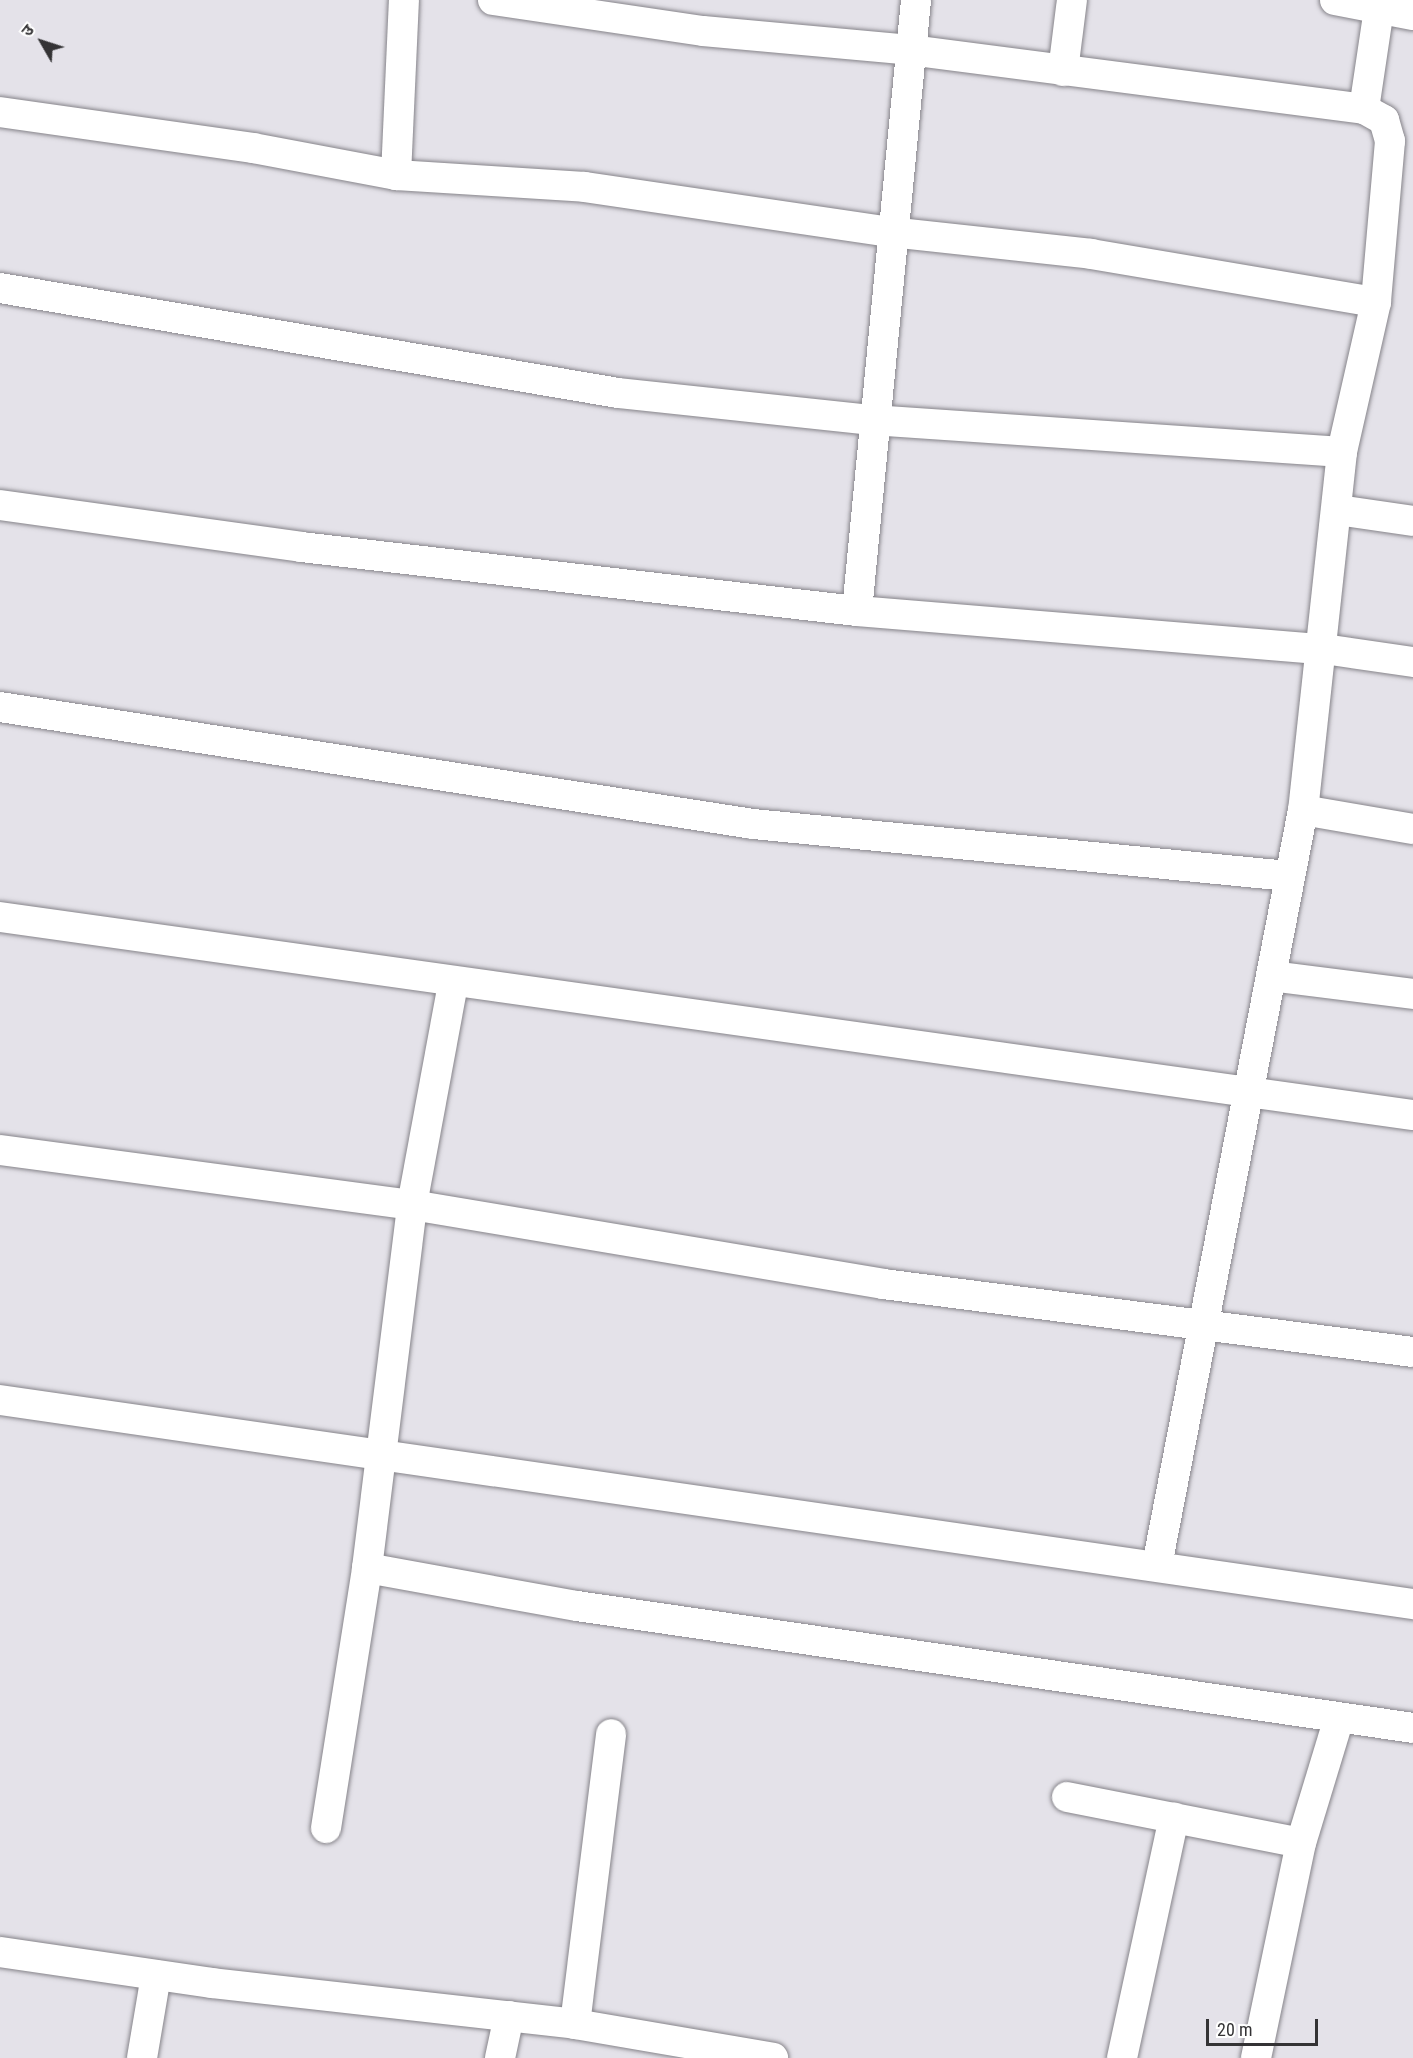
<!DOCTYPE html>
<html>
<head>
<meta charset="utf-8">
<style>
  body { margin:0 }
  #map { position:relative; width:1413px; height:2058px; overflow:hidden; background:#e4e2e9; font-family:"Roboto Condensed","Noto Sans Devanagari",sans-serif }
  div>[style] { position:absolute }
  .roads { filter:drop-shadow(0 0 2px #86848a) drop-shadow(0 0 2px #86848a) }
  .street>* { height:30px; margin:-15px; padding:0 15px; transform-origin:15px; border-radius:15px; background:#fff }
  span { translate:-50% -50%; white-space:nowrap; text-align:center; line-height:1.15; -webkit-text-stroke:4.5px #fff; paint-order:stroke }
  .north { position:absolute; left:12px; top:12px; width:60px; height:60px; -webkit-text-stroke:4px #fff; paint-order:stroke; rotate:309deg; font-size:16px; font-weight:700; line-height:24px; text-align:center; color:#343335 }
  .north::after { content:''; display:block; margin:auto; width:21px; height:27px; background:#343335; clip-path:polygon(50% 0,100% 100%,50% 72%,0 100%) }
  .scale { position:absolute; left:1206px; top:2019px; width:112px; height:27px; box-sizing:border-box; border:3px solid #343335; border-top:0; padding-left:8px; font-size:18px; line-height:21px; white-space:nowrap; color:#343335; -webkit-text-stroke:4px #fff; paint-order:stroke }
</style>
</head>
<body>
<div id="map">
  <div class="roads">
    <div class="street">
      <i style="left:493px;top:0;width:212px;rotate:8.4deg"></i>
      <i style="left:703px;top:31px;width:208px;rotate:5.2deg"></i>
      <i style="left:910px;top:50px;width:458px;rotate:7.4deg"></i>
      <i style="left:1364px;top:109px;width:23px;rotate:29deg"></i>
      <i style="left:1384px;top:120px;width:22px;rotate:74deg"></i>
      <i style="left:1390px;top:141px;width:162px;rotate:95deg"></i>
      <i style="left:1376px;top:302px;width:154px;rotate:102.8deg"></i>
      <i style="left:1342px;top:452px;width:360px;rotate:96.2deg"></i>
      <i style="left:1303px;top:810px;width:769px;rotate:100.94deg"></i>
      <i style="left:1335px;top:0;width:79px;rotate:10.9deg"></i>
      <i style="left:1063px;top:71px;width:72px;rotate:-82.8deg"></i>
      <i style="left:1364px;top:109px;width:101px;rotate:-81.5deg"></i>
      <i style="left:0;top:112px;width:256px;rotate:8.1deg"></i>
      <i style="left:253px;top:148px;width:146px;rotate:10.7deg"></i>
      <i style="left:396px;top:175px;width:189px;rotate:3.6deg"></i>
      <i style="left:585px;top:187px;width:308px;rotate:8.4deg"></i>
      <i style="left:890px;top:232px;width:202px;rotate:6.2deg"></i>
      <i style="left:1091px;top:254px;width:289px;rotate:9.6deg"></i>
      <i style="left:396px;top:175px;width:175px;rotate:-87.4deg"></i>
      <i style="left:0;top:288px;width:627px;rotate:9.64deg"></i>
      <i style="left:618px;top:393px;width:255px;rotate:6.1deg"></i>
      <i style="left:872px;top:420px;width:471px;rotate:3.9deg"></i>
      <i style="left:0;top:505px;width:304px;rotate:7.9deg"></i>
      <i style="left:301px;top:547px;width:560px;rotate:6.57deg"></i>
      <i style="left:857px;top:611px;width:469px;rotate:4.7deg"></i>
      <i style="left:1324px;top:649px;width:90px;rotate:8.3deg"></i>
      <i style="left:1338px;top:510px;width:76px;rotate:8.3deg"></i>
      <i style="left:857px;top:611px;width:614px;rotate:-84.48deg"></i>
      <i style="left:0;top:707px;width:762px;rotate:8.83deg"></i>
      <i style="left:753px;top:824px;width:538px;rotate:5.55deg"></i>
      <i style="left:1303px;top:810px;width:112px;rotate:9.8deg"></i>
      <i style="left:0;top:917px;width:1427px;rotate:7.98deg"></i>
      <i style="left:1271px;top:976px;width:143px;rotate:7.2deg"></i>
      <i style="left:0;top:1150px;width:416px;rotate:7.6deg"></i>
      <i style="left:412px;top:1205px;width:478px;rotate:9.5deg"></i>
      <i style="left:883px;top:1284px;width:534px;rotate:7.31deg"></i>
      <i style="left:0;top:1400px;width:1428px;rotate:8.22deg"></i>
      <i style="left:367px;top:1568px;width:213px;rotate:10.3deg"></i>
      <i style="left:577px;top:1606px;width:845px;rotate:8.3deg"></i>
      <i style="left:1067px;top:1797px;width:238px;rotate:11.1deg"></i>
      <i style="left:326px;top:1828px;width:263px;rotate:-81deg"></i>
      <i style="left:367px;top:1568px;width:366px;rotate:-82.9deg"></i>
      <i style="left:412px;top:1205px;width:225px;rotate:-79.5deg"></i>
      <i style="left:0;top:1952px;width:214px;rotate:8.3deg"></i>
      <i style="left:212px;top:1983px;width:365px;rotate:6.4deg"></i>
      <i style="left:575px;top:2024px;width:201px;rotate:9.7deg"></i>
      <i style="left:575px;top:2024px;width:292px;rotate:-82.9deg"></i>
      <i style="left:142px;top:2058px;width:84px;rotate:-80.4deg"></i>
      <i style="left:500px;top:2058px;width:43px;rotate:-77.9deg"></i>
      <i style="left:1122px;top:2058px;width:246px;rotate:-77.8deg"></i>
      <i style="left:1256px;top:2058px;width:220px;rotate:-78.2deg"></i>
      <i style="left:1301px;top:1843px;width:131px;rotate:-73.1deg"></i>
    </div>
  </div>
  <div class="north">उ</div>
  <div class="scale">20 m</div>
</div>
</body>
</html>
